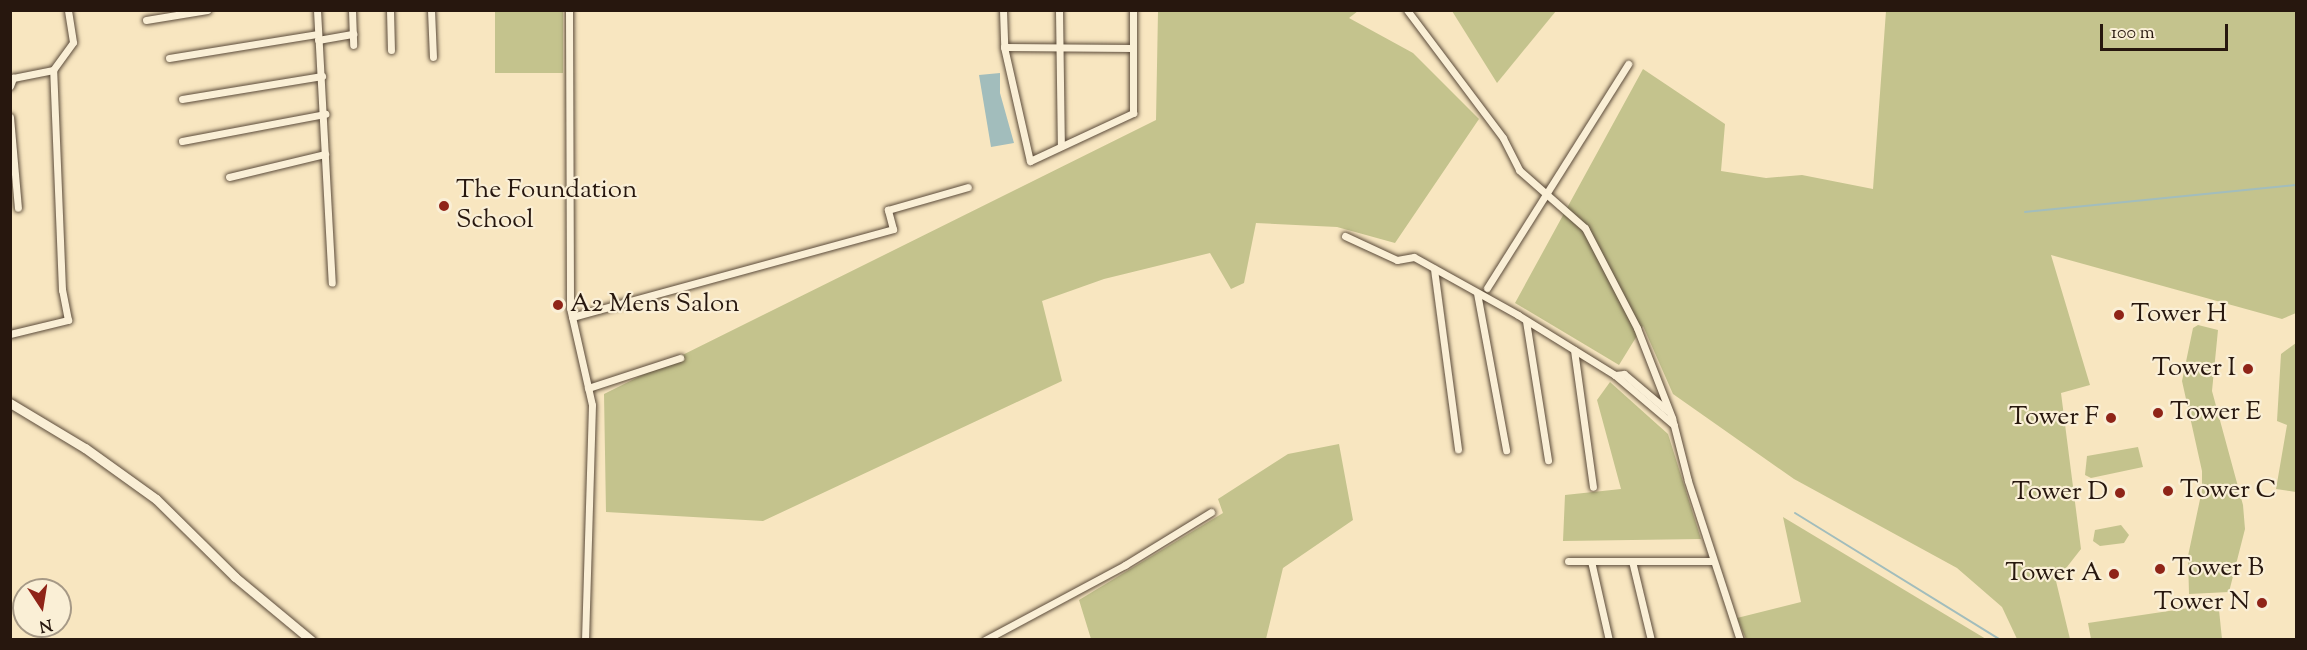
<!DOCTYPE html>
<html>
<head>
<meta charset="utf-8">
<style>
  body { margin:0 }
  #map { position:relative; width:2307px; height:650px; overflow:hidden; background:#f8e6c0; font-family:"Sorts Mill Goudy",serif }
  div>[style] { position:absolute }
  .green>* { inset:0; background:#c4c38d; transform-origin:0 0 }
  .water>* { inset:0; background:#a2bdbc }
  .stream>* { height:2px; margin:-1px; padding:0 1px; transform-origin:1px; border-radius:1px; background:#a2bdbc }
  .roads { filter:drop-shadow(0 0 2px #5b4b3a) drop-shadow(0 0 2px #5b4b3a) }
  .street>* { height:7px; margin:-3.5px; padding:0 3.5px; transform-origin:3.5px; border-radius:3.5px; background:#faefd6 }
  .secondary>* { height:9px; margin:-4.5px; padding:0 4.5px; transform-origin:4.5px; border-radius:4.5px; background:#faefd6 }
  .dots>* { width:16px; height:16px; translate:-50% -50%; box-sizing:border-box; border:3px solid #faefd6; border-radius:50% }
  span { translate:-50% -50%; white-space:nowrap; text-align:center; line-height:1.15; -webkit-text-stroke:4.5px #faefd6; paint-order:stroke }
  .poi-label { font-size:26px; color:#27170e }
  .left { translate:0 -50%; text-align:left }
  .right { translate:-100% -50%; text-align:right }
  .frame { position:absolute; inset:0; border:12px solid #27170e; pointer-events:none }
  .north { position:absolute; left:12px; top:578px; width:60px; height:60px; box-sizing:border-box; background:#faefd6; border:2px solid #a69986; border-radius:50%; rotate:168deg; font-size:16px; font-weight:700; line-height:24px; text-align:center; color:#27170e }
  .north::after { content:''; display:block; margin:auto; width:21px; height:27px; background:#8f2418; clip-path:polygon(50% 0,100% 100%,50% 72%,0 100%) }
  .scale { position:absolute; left:2100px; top:24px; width:128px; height:27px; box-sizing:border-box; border:3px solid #27170e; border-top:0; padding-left:8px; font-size:18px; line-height:21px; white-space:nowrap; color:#27170e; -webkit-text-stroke:4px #faefd6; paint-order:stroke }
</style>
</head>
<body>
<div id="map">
  <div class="green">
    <i style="left:495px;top:11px;width:68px;height:62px"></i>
    <i style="clip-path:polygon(1158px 11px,1358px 11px,1349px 18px,1413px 53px,1479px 119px,1395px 243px,1337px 227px,1256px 223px,1244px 283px,1231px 289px,1210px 253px,1104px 279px,1042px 301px,1062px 381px,763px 521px,606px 512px,604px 394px,1156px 120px)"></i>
    <i style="clip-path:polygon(1452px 11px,1556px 11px,1497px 83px)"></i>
    <i style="clip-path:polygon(1886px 11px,2296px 11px,2296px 313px,2282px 319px,2051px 255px,2090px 385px,2061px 393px,2081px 549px,2056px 581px,2070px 639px,2017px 639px,2002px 607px,1957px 568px,1794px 479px,1673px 394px,1643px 326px,1619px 365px,1515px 303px,1643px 69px,1725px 124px,1721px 171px,1766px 178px,1802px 175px,1873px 189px)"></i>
    <i style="clip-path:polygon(2198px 325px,2218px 330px,2212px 391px,2243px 505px,2245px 529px,2229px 592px,2189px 594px,2188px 556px,2202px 490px,2202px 471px,2182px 381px,2193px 328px)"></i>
    <i style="clip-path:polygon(2296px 343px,2296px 492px,2276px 489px,2287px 425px,2277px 421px,2281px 354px)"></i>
    <i style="clip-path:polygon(1610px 382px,1668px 434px,1701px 539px,1563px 541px,1565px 495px,1621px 489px,1597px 400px)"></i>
    <i style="clip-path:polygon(1339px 444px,1353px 520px,1283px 568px,1266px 639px,1091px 639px,1079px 600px,1223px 513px,1218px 499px,1288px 454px)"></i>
    <i style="clip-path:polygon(2138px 447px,2143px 467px,2091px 478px,2085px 475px,2087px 456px)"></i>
    <i style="clip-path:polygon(1783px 517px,1986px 639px,1746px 639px,1737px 618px,1801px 602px)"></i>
    <i style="clip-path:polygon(2121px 525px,2129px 535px,2124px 543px,2100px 546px,2093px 541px,2095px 530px)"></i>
    <i style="clip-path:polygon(2189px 608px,2219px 610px,2222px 639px,2091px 639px,2088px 623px)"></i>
  </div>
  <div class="water">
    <i style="clip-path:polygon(1000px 73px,1000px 93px,1014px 143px,991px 147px,979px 75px)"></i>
  </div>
  <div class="stream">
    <i style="left:2025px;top:212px;width:272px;rotate:-5.7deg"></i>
    <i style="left:1795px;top:513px;width:242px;rotate:31.7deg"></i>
  </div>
  <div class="roads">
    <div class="street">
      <i style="left:317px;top:10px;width:273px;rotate:86.9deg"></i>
      <i style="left:352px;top:10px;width:35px;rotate:88deg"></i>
      <i style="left:390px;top:10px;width:40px;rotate:88.6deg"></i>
      <i style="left:431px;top:10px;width:47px;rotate:87.6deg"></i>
      <i style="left:569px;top:10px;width:298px;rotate:89.8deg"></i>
      <i style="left:570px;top:308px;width:99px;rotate:77.2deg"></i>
      <i style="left:592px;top:405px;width:235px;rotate:91.7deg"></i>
      <i style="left:1003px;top:10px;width:37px;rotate:88deg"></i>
      <i style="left:1004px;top:47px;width:117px;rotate:77.2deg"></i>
      <i style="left:1030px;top:161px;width:114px;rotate:-25deg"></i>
      <i style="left:1133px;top:113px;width:103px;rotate:-90deg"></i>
      <i style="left:1059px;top:10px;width:136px;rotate:89.2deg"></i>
      <i style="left:1407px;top:10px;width:160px;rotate:53.1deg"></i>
      <i style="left:1503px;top:138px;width:36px;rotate:63deg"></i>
      <i style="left:1519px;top:170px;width:88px;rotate:41.3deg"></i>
      <i style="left:1585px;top:228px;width:113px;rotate:62.5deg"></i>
      <i style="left:1637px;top:328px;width:97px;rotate:68.7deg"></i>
      <i style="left:1672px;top:418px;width:65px;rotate:75.7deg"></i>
      <i style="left:1688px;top:481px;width:167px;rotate:71.9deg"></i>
      <i style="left:146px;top:20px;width:62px;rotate:-9.3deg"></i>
      <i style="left:318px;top:40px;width:36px;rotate:-10deg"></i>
      <i style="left:1004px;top:47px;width:129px;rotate:0.4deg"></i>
      <i style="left:169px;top:58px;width:151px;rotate:-9.2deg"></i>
      <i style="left:10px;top:86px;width:9px;rotate:-69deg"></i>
      <i style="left:13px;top:78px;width:41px;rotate:-11.3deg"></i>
      <i style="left:182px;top:99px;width:142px;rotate:-9.3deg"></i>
      <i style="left:10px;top:117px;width:91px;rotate:85deg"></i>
      <i style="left:182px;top:141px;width:146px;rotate:-10.7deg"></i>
      <i style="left:229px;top:177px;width:99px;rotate:-13.5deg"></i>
      <i style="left:1345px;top:236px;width:57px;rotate:24.8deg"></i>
      <i style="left:1397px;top:260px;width:17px;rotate:-10deg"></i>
      <i style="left:1414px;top:257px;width:119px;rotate:29.1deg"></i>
      <i style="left:1518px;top:315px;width:114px;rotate:31.7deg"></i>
      <i style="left:1615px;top:375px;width:77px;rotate:40.3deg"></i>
      <i style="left:1434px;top:269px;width:182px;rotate:82.4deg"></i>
      <i style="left:1487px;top:288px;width:265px;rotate:-57.8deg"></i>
      <i style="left:1477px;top:293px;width:160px;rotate:79.5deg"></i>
      <i style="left:572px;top:317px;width:333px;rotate:-15.3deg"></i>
      <i style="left:893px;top:229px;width:20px;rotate:-105deg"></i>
      <i style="left:888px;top:210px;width:83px;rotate:-16deg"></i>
      <i style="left:1526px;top:321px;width:141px;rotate:81deg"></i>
      <i style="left:10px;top:334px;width:60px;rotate:-13.6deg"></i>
      <i style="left:68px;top:320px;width:31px;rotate:-101deg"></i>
      <i style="left:62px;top:290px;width:220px;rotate:-92.3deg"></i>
      <i style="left:53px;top:70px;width:34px;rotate:-54deg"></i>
      <i style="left:73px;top:42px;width:32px;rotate:-99deg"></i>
      <i style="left:1574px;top:350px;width:138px;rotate:82.1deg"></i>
      <i style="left:1615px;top:375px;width:9px;rotate:-6deg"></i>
      <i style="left:1624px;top:374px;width:57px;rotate:40.1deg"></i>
      <i style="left:588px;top:388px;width:97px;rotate:-18.1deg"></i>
      <i style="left:1568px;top:561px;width:145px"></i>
      <i style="left:1591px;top:561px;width:81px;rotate:77.2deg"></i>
      <i style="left:1632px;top:561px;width:81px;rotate:76.5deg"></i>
      <i style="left:985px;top:640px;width:159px;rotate:-28.2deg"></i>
      <i style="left:1125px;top:565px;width:101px;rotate:-31.6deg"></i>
    </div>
    <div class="secondary">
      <i style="left:10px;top:403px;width:87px;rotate:31deg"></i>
      <i style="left:85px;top:448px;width:87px;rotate:35.7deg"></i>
      <i style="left:156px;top:499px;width:111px;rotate:44.6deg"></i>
      <i style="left:235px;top:577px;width:99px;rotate:39.7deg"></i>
    </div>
  </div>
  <div class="dots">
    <i style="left:444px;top:206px;background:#8f2418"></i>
    <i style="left:558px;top:305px;background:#8f2418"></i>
    <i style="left:2119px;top:315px;background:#8f2418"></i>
    <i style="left:2248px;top:369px;background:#8f2418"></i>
    <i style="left:2158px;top:413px;background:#8f2418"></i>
    <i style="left:2111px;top:418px;background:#8f2418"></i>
    <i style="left:2168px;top:491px;background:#8f2418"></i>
    <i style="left:2120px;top:493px;background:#8f2418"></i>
    <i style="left:2160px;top:569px;background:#8f2418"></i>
    <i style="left:2114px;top:574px;background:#8f2418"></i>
    <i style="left:2262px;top:603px;background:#8f2418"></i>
  </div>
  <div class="poi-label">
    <span class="left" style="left:456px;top:206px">The Foundation<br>School</span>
    <span class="left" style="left:570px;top:305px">A2 Mens Salon</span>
    <span class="left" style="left:2131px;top:315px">Tower H</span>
    <span class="right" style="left:2236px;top:369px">Tower I</span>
    <span class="left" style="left:2170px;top:413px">Tower E</span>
    <span class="right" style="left:2099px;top:418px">Tower F</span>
    <span class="left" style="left:2180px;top:491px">Tower C</span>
    <span class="right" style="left:2108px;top:493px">Tower D</span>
    <span class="left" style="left:2172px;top:569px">Tower B</span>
    <span class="right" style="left:2102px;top:574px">Tower A</span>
    <span class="right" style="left:2250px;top:603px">Tower N</span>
  </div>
  <div class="frame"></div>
  <div class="north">N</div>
  <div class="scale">100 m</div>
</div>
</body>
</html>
